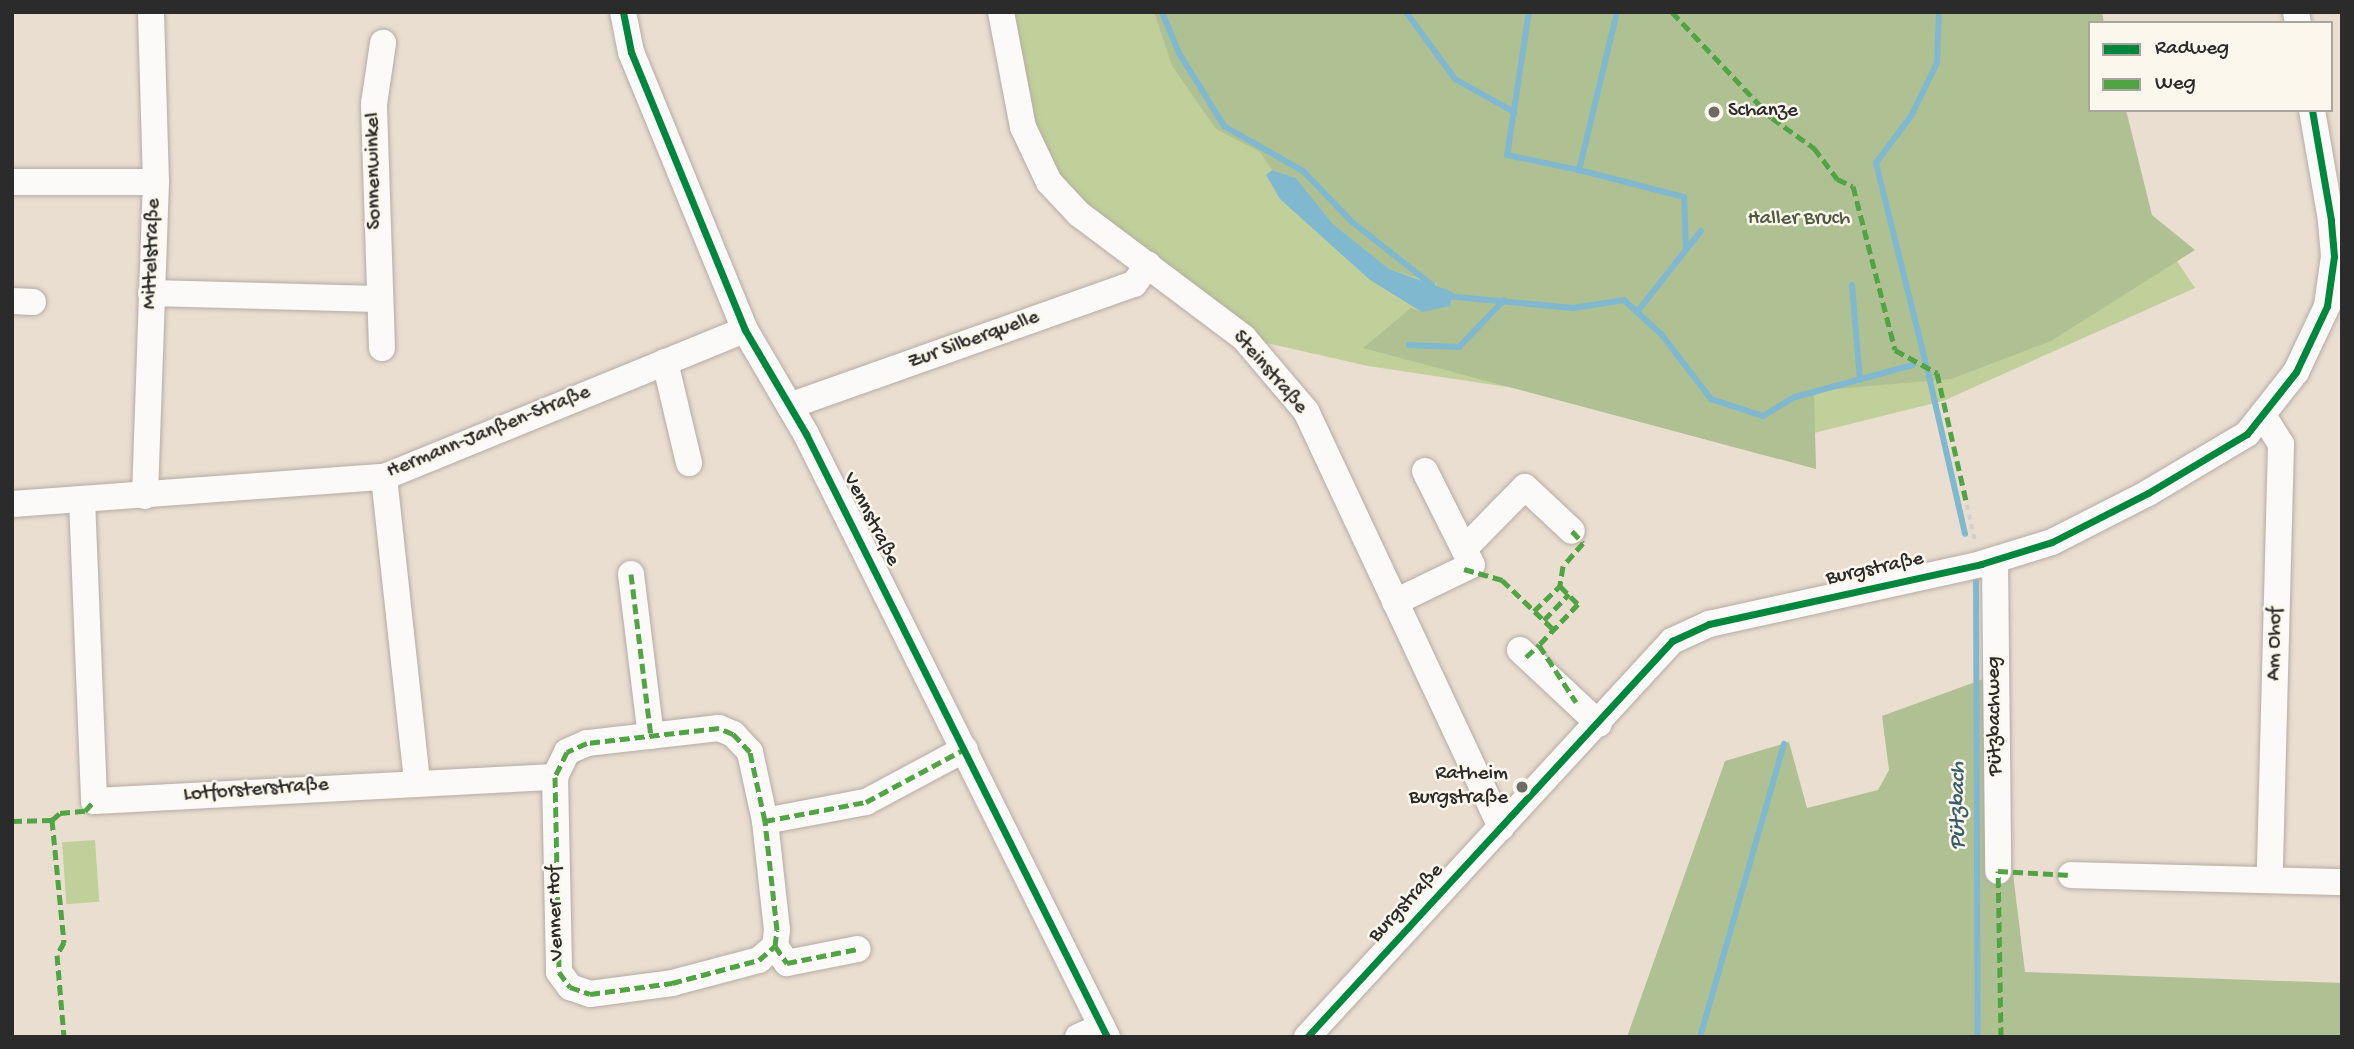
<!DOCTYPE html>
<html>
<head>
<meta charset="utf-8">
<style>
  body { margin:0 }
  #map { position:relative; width:2354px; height:1049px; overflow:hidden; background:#eaded0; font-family:"Gochi Hand",sans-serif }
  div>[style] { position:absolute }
  .green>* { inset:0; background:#c1d09a; transform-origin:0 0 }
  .forest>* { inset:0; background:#afc193 }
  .water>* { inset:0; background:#80b8cf }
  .stream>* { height:6px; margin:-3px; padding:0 3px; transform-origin:3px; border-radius:3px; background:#80b8cf }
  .path>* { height:3.5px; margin-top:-1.75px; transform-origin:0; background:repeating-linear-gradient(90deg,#d4d0cd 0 5px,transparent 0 10px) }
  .roads { filter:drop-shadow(0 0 2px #b4aca4) drop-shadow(0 0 2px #b4aca4) }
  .minor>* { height:26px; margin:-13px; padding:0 13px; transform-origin:13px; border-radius:13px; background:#fcfaf8 }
  .quiet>* { height:5px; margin-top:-2.5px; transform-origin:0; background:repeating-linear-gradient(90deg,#51a443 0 10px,transparent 0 15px) }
  .cycleway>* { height:7px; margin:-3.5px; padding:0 3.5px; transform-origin:3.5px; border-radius:3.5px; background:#00873e }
  .dots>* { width:19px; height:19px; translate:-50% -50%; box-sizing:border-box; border:4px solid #fbf7ec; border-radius:50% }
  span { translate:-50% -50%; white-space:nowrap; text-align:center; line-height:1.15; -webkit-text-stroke:5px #fbf7ec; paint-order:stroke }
  .poi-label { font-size:21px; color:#2b2b2b }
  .left { translate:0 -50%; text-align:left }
  .right { translate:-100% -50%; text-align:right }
  .street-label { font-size:21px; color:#2b2b2b }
  .park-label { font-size:21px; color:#4e593f }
  .water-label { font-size:23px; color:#3b5d6d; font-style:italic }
  .frame { position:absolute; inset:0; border:14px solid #2b2b2b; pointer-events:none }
  .legend { position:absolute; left:2088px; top:21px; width:245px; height:91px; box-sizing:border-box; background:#fbf7ec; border:2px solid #a8a59f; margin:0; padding:9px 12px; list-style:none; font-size:21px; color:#2b2b2b }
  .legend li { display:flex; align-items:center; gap:14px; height:35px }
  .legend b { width:35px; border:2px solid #a8a59f }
</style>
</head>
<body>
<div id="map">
  <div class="green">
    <i style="clip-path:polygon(1010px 12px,2078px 12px,2090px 110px,2153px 225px,2195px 288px,1943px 401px,1814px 433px,1368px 366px,1262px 342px,1077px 208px,1034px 153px)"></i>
    <i style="left:95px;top:840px;width:62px;height:33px;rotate:86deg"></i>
  </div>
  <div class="forest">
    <i style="clip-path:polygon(1154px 12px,2102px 12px,2104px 23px,2090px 23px,2090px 110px,2126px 110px,2152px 215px,2195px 250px,2051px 341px,1951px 379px,1814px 391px,1816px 469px,1363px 348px,1411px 308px,1422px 312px,1437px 284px,1389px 269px,1333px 224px,1296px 178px,1272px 170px,1260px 152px,1216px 129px,1172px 66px)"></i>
    <i style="clip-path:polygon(1989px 677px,2025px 972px,2342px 983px,2342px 1037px,1627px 1037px,1725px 761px,1789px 742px,1807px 808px,1878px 790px,1889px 770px,1882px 716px)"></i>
  </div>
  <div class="water">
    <i style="clip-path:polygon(1272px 170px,1296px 178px,1333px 224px,1389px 269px,1453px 292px,1450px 306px,1422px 312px,1370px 280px,1280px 199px,1266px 175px)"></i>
  </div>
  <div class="stream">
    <i style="left:1162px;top:12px;width:44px;rotate:67.5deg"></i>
    <i style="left:1179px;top:53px;width:86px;rotate:58.3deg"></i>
    <i style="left:1224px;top:126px;width:91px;rotate:29.7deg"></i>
    <i style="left:1303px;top:171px;width:71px;rotate:46.1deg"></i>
    <i style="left:1352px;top:222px;width:102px;rotate:38.2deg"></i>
    <i style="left:1406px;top:12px;width:83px;rotate:53.8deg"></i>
    <i style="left:1455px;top:79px;width:68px;rotate:29.2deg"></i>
    <i style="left:1529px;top:12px;width:145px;rotate:98.7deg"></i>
    <i style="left:1507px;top:155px;width:74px;rotate:11.8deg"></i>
    <i style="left:1617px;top:12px;width:163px;rotate:103.5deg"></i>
    <i style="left:1579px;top:170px;width:108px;rotate:14.4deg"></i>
    <i style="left:1684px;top:197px;width:52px;rotate:87.8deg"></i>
    <i style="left:1852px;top:285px;width:95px;rotate:85.2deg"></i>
    <i style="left:1446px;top:296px;width:128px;rotate:5.4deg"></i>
    <i style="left:1573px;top:308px;width:52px;rotate:-8.9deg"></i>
    <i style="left:1624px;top:300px;width:52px;rotate:42.6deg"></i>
    <i style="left:1662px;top:335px;width:81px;rotate:52.6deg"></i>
    <i style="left:1711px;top:399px;width:55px;rotate:18.1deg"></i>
    <i style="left:1763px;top:416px;width:37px;rotate:-31deg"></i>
    <i style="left:1795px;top:397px;width:122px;rotate:-15.2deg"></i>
    <i style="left:1637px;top:312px;width:103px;rotate:-51.7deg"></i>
    <i style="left:1409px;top:345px;width:50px;rotate:2.3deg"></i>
    <i style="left:1459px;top:347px;width:65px;rotate:-46.2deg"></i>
    <i style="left:1926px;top:364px;width:207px;rotate:-104deg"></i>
    <i style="left:1876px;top:163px;width:59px;rotate:-53.3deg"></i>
    <i style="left:1911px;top:116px;width:59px;rotate:-63.9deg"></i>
    <i style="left:1937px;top:63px;width:51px;rotate:-87.8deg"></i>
    <i style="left:1928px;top:372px;width:166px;rotate:77.1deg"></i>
    <i style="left:1976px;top:576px;width:461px;rotate:89.8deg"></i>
    <i style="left:1700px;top:1037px;width:305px;rotate:-74deg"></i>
  </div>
  <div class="path">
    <i style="left:1967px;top:505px;width:39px;rotate:77deg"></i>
  </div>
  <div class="roads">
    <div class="minor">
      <i style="left:623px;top:12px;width:41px;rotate:78.7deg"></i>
      <i style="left:631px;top:52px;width:300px;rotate:67.7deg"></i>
      <i style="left:745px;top:330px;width:121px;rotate:59.6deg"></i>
      <i style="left:806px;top:434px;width:674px;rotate:63.47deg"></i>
      <i style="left:1001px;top:12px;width:117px;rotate:79.2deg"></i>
      <i style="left:1023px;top:127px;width:61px;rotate:64.7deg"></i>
      <i style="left:1049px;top:182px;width:44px;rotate:46.8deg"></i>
      <i style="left:1079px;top:214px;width:206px;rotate:36.9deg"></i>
      <i style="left:1244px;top:338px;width:96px;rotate:49.7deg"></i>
      <i style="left:1306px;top:411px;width:460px;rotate:64.9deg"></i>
      <i style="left:2296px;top:12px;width:11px;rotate:80deg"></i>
      <i style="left:12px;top:182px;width:144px"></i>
      <i style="left:151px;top:293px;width:227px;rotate:1.5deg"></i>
      <i style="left:12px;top:301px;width:21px;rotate:3deg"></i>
      <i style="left:382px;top:348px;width:244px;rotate:-91.9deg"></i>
      <i style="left:374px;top:104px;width:62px;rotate:-81.6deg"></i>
      <i style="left:665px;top:362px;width:104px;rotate:76.6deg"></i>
      <i style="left:792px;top:405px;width:363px;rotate:-19.5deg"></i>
      <i style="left:1134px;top:284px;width:24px;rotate:-54deg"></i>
      <i style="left:2264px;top:417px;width:32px;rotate:58deg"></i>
      <i style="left:2281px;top:444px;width:434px;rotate:91.5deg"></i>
      <i style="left:384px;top:477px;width:307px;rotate:83.8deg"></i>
      <i style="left:145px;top:496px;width:314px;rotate:-88deg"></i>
      <i style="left:156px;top:182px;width:170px;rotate:-91.7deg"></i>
      <i style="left:82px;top:499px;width:302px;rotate:87.7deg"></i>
      <i style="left:94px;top:801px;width:462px;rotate:-3deg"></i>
      <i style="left:12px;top:504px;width:373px;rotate:-4.2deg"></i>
      <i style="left:384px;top:477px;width:390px;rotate:-22.2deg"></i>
      <i style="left:1464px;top:549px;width:87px;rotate:-45.5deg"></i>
      <i style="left:1525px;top:487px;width:64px;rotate:43.1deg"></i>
      <i style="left:1995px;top:561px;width:310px;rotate:89.4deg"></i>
      <i style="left:631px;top:574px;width:163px;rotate:83deg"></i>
      <i style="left:1395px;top:602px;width:85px;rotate:-25.7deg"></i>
      <i style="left:1472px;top:565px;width:105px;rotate:-116.6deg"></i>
      <i style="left:1520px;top:650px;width:108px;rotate:43.1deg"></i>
      <i style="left:765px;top:821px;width:71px;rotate:-102.3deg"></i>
      <i style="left:750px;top:752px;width:25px;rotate:-133deg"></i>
      <i style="left:733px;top:734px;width:15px;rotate:-157deg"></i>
      <i style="left:719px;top:728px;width:133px;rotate:173.5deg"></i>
      <i style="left:587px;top:743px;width:22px;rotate:156deg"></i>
      <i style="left:567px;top:752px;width:28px;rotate:116deg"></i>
      <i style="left:555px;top:777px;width:195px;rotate:88.8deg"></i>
      <i style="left:559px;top:972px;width:19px;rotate:54deg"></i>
      <i style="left:570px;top:987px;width:21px;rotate:19deg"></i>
      <i style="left:590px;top:994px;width:83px;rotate:-7.6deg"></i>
      <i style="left:672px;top:983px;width:90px;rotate:-14.8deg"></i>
      <i style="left:759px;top:960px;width:21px;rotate:-41deg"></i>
      <i style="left:775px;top:946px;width:16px;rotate:-83deg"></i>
      <i style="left:777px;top:930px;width:110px;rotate:-96.3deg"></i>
      <i style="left:765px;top:821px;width:103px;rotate:-10.7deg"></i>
      <i style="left:866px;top:802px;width:112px;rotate:-28.2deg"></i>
      <i style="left:2071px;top:875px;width:271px;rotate:1.5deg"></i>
      <i style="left:775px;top:946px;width:21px;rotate:55deg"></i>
      <i style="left:787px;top:963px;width:72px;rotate:-11.2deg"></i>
      <i style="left:1078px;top:1037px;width:26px;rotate:-23deg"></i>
      <i style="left:1307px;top:1037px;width:539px;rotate:-47.33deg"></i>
      <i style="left:1672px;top:641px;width:41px;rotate:-24.7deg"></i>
      <i style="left:1709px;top:624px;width:279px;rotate:-12.4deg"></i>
      <i style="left:1981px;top:564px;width:74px;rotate:-17.2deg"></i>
      <i style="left:2052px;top:542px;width:108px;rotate:-27deg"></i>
      <i style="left:2148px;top:493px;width:115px;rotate:-30.8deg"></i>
      <i style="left:2247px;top:434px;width:79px;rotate:-51.7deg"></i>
      <i style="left:2296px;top:372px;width:73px;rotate:-64.8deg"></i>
      <i style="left:2327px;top:306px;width:50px;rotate:-82deg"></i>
      <i style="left:2334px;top:256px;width:36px;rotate:-95deg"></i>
      <i style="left:2331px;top:220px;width:112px;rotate:-99.8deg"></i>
    </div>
  </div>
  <div class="quiet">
    <i style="left:1672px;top:12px;width:146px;rotate:46.7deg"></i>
    <i style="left:1772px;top:118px;width:52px;rotate:35.5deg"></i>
    <i style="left:1814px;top:148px;width:39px;rotate:53deg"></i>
    <i style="left:1837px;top:179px;width:17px;rotate:24deg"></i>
    <i style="left:1853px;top:186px;width:169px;rotate:75.6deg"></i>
    <i style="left:1895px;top:350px;width:48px;rotate:28.7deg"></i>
    <i style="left:1937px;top:373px;width:135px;rotate:77.2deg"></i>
    <i style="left:1572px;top:531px;width:16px;rotate:47deg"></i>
    <i style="left:1583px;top:543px;width:30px;rotate:131deg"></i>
    <i style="left:1563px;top:566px;width:20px;rotate:99deg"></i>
    <i style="left:1560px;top:586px;width:25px;rotate:45deg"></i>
    <i style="left:1578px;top:604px;width:57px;rotate:133.6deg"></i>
    <i style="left:1539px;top:645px;width:68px;rotate:57deg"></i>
    <i style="left:1464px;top:569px;width:40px;rotate:16deg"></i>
    <i style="left:1502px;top:580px;width:72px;rotate:43.9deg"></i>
    <i style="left:631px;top:574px;width:163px;rotate:83deg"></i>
    <i style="left:1534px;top:611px;width:36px;rotate:-44deg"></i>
    <i style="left:1544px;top:620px;width:36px;rotate:-46deg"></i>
    <i style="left:1526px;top:657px;width:18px;rotate:-43deg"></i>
    <i style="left:52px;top:820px;width:123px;rotate:84.4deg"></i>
    <i style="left:64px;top:942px;width:15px;rotate:118deg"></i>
    <i style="left:57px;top:955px;width:82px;rotate:85.1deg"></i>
    <i style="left:12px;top:821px;width:40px;rotate:-1.4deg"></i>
    <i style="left:52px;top:820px;width:11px;rotate:-41deg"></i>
    <i style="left:60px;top:813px;width:25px;rotate:-5deg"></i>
    <i style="left:85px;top:811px;width:13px;rotate:-48deg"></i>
    <i style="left:765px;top:821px;width:71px;rotate:-102.3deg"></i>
    <i style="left:750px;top:752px;width:25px;rotate:-133deg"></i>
    <i style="left:733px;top:734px;width:15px;rotate:-157deg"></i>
    <i style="left:719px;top:728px;width:133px;rotate:173.5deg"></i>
    <i style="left:587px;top:743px;width:22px;rotate:156deg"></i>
    <i style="left:567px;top:752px;width:28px;rotate:116deg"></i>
    <i style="left:555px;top:777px;width:195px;rotate:88.8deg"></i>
    <i style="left:559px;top:972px;width:19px;rotate:54deg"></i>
    <i style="left:570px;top:987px;width:21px;rotate:19deg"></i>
    <i style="left:590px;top:994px;width:83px;rotate:-7.6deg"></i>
    <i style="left:672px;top:983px;width:90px;rotate:-14.8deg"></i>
    <i style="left:759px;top:960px;width:21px;rotate:-41deg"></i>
    <i style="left:775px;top:946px;width:16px;rotate:-83deg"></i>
    <i style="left:777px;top:930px;width:110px;rotate:-96.3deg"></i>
    <i style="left:765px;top:821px;width:103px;rotate:-10.7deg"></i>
    <i style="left:866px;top:802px;width:112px;rotate:-28.2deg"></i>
    <i style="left:775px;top:946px;width:21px;rotate:55deg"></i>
    <i style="left:787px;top:963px;width:72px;rotate:-11.2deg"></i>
    <i style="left:2001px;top:1037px;width:166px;rotate:-91deg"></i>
    <i style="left:1998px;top:871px;width:73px;rotate:3.1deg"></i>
  </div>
  <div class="cycleway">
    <i style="left:623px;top:12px;width:41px;rotate:78.7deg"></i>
    <i style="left:631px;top:52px;width:300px;rotate:67.7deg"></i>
    <i style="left:745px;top:330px;width:121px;rotate:59.6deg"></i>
    <i style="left:806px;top:434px;width:674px;rotate:63.47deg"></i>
    <i style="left:1307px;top:1037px;width:539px;rotate:-47.33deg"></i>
    <i style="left:1672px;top:641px;width:41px;rotate:-24.7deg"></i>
    <i style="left:1709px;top:624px;width:279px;rotate:-12.4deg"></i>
    <i style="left:1981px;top:564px;width:74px;rotate:-17.2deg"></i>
    <i style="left:2052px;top:542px;width:108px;rotate:-27deg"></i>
    <i style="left:2148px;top:493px;width:115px;rotate:-30.8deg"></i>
    <i style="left:2247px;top:434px;width:79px;rotate:-51.7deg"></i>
    <i style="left:2296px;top:372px;width:73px;rotate:-64.8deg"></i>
    <i style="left:2327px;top:306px;width:50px;rotate:-82deg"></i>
    <i style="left:2334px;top:256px;width:36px;rotate:-95deg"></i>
    <i style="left:2331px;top:220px;width:112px;rotate:-99.8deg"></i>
  </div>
  <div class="dots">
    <i style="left:1714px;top:112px;background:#6e6a65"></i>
    <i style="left:1522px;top:787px;background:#6e6a65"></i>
  </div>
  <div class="poi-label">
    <span class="left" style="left:1728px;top:112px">Schanze</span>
    <span class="right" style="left:1508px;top:787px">Ratheim<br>Burgstraße</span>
  </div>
  <div class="street-label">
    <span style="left:375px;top:171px;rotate:-91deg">Sonnenwinkel</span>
    <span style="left:153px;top:254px;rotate:-88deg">Mittelstraße</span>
    <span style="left:974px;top:341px;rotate:-20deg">Zur Silberquelle</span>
    <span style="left:1269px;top:373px;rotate:49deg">Steinstraße</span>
    <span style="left:489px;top:433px;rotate:-22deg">Hermann-Janßen-Straße</span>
    <span style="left:870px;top:520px;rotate:63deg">Vennstraße</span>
    <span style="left:1875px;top:570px;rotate:-12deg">Burgstraße</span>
    <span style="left:2276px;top:644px;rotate:-89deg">Am Ohof</span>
    <span style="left:1996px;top:716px;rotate:-91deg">Pützbachweg</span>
    <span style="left:256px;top:791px;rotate:-4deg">Lotforsterstraße</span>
    <span style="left:1407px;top:904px;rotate:-47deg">Burgstraße</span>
    <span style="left:557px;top:913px;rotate:-92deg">Venner Hof</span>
  </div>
  <div class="park-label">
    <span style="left:1799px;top:220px">Haller Bruch</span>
  </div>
  <div class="water-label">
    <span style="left:1959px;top:806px;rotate:-90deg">Pützbach</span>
  </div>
  <div class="frame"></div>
  <ul class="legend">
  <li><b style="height:9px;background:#00873e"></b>Radweg</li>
  <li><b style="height:9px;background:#51a443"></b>Weg</li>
  </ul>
</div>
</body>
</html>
